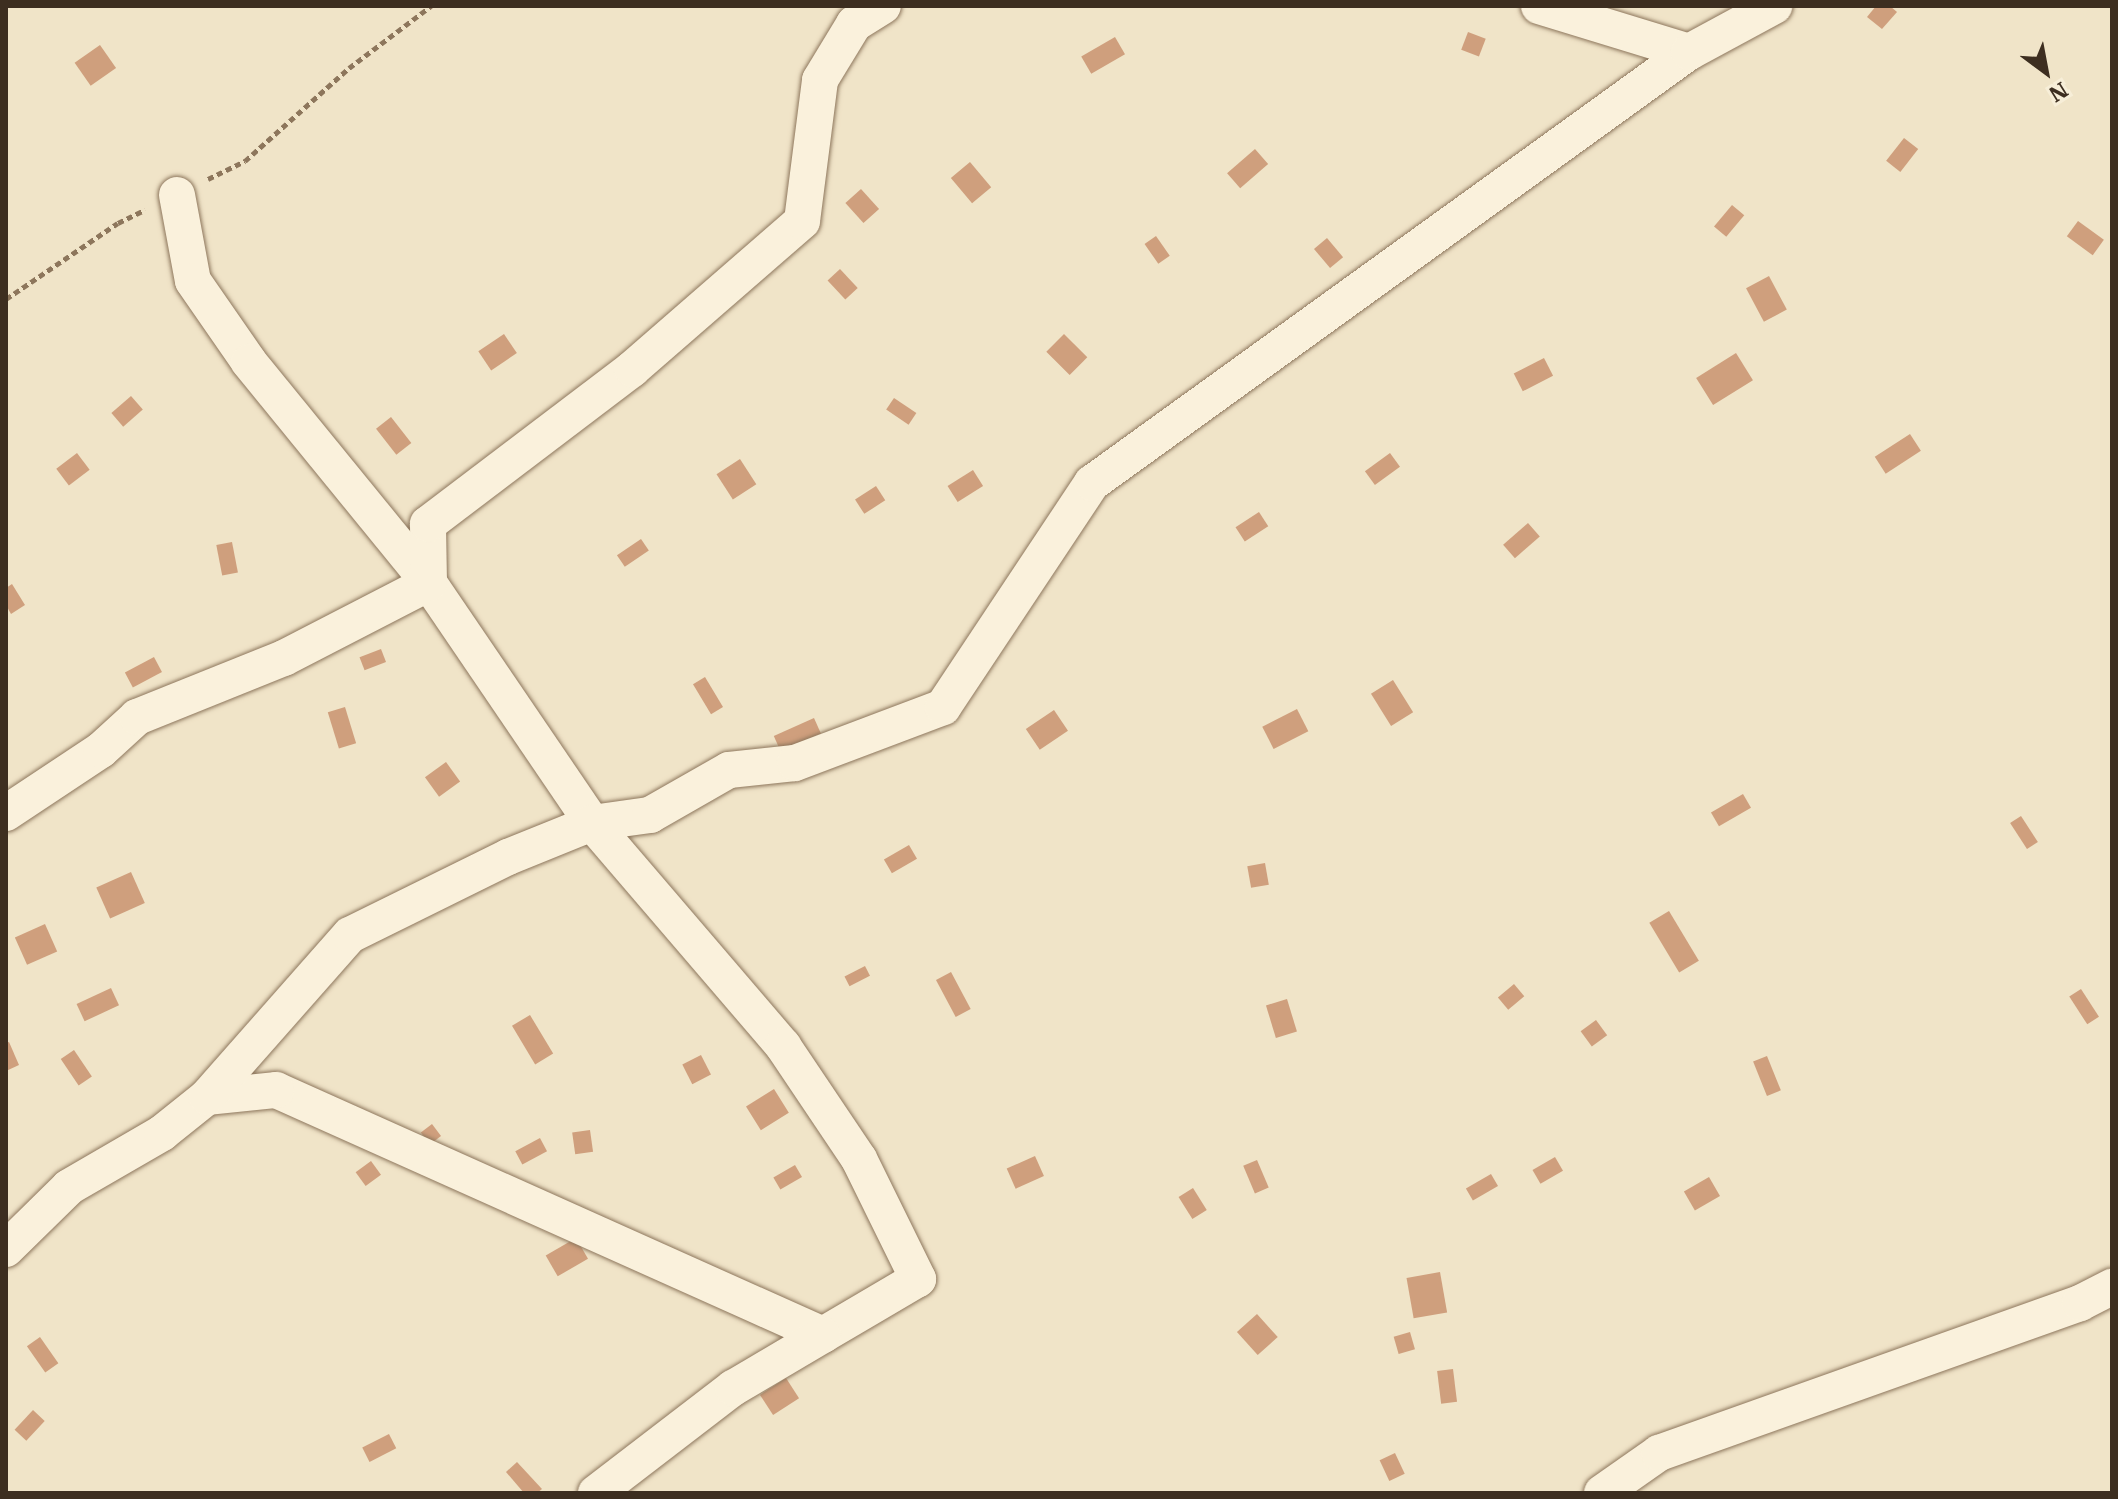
<!DOCTYPE html>
<html>
<head>
<meta charset="utf-8">
<style>
  body { margin:0 }
  #map { position:relative; width:2118px; height:1499px; overflow:hidden; background:#f0e4c8; font-family:"IBM Plex Serif",serif }
  div>[style] { position:absolute }
  .building>* { inset:0; background:#cf9f7d; transform-origin:0 0 }
  .path>* { height:5px; margin-top:-2.5px; transform-origin:0; background:repeating-linear-gradient(90deg,#8d765c 0 6px,transparent 0 10px) }
  .roads { filter:drop-shadow(0 0 2px #8d765c) drop-shadow(0 0 2px #8d765c) }
  .street>* { height:36px; margin:-18px; padding:0 18px; transform-origin:18px; border-radius:18px; background:#faf1dc }
  span { translate:-50% -50%; white-space:nowrap; text-align:center; line-height:1.15; -webkit-text-stroke:7px #f7eed8; paint-order:stroke }
  .frame { position:absolute; inset:0; border:8px solid #3d2e20; pointer-events:none }
  .north { position:absolute; left:2006px; top:32px; width:80px; height:80px; -webkit-text-stroke:6px #f7eed8; paint-order:stroke; rotate:148deg; font-size:22px; font-weight:700; line-height:32px; text-align:center; color:#3d2e20 }
  .north::after { content:''; display:block; margin:auto; width:28px; height:36px; background:#3d2e20; clip-path:polygon(50% 0,100% 100%,50% 72%,0 100%) }
</style>
</head>
<body>
<div id="map">
  <div class="building">
    <i style="clip-path:polygon(1876px 6px,1890px 6px,1897px 12px,1882px 29px,1867px 17px)"></i>
    <i style="left:1468px;top:32px;width:19px;height:19px;rotate:21deg"></i>
    <i style="left:1115px;top:37px;width:20px;height:39px;rotate:60deg"></i>
    <i style="left:100px;top:45px;width:28px;height:31px;rotate:55deg"></i>
    <i style="left:1904px;top:138px;width:18px;height:29px;rotate:38deg"></i>
    <i style="left:1255px;top:149px;width:20px;height:37px;rotate:49deg"></i>
    <i style="left:970px;top:162px;width:33px;height:25px;rotate:50deg"></i>
    <i style="left:861px;top:189px;width:27px;height:21px;rotate:48deg"></i>
    <i style="left:1732px;top:205px;width:16px;height:28px;rotate:40deg"></i>
    <i style="left:2078px;top:221px;width:32px;height:19px;rotate:36deg"></i>
    <i style="left:1156px;top:236px;width:24px;height:14px;rotate:55deg"></i>
    <i style="left:1327px;top:238px;width:25px;height:17px;rotate:50deg"></i>
    <i style="left:840px;top:269px;width:26px;height:17px;rotate:47deg"></i>
    <i style="left:1769px;top:276px;width:38px;height:26px;rotate:62deg"></i>
    <i style="left:504px;top:334px;width:23px;height:31px;rotate:56deg"></i>
    <i style="left:1064px;top:334px;width:33px;height:25px;rotate:45deg"></i>
    <i style="left:1736px;top:353px;width:32px;height:47px;rotate:58deg"></i>
    <i style="left:1544px;top:358px;width:20px;height:34px;rotate:63deg"></i>
    <i style="left:131px;top:396px;width:18px;height:26px;rotate:49deg"></i>
    <i style="left:894px;top:398px;width:27px;height:14px;rotate:34deg"></i>
    <i style="left:391px;top:417px;width:33px;height:19px;rotate:52deg"></i>
    <i style="left:1910px;top:434px;width:20px;height:42px;rotate:57deg"></i>
    <i style="left:77px;top:453px;width:21px;height:26px;rotate:53deg"></i>
    <i style="left:1390px;top:453px;width:17px;height:31px;rotate:54deg"></i>
    <i style="left:740px;top:459px;width:30px;height:28px;rotate:57deg"></i>
    <i style="left:973px;top:470px;width:19px;height:30px;rotate:58deg"></i>
    <i style="left:876px;top:486px;width:17px;height:25px;rotate:57deg"></i>
    <i style="left:1259px;top:512px;width:17px;height:28px;rotate:57deg"></i>
    <i style="left:1528px;top:523px;width:18px;height:33px;rotate:49deg"></i>
    <i style="left:641px;top:539px;width:14px;height:29px;rotate:56deg"></i>
    <i style="left:232px;top:542px;width:31px;height:16px;rotate:79deg"></i>
    <i style="clip-path:polygon(12px 584px,25px 605px,11px 614px,6px 605px,6px 588px)"></i>
    <i style="left:381px;top:649px;width:14px;height:23px;rotate:69deg"></i>
    <i style="left:154px;top:657px;width:17px;height:33px;rotate:62deg"></i>
    <i style="left:705px;top:677px;width:35px;height:14px;rotate:59deg"></i>
    <i style="left:1393px;top:680px;width:38px;height:26px;rotate:58deg"></i>
    <i style="left:345px;top:707px;width:38px;height:18px;rotate:73deg"></i>
    <i style="left:1297px;top:709px;width:25px;height:39px;rotate:63deg"></i>
    <i style="left:1054px;top:710px;width:25px;height:34px;rotate:56deg"></i>
    <i style="left:814px;top:718px;width:17px;height:44px;rotate:66deg"></i>
    <i style="left:446px;top:762px;width:24px;height:26px;rotate:54deg"></i>
    <i style="left:1743px;top:794px;width:16px;height:37px;rotate:60deg"></i>
    <i style="left:2021px;top:816px;width:31px;height:13px;rotate:57deg"></i>
    <i style="left:909px;top:845px;width:16px;height:29px;rotate:60deg"></i>
    <i style="left:1265px;top:863px;width:22px;height:18px;rotate:80deg"></i>
    <i style="left:131px;top:872px;width:34px;height:38px;rotate:66deg"></i>
    <i style="left:1669px;top:911px;width:58px;height:23px;rotate:59deg"></i>
    <i style="left:45px;top:924px;width:30px;height:33px;rotate:66deg"></i>
    <i style="left:865px;top:966px;width:11px;height:23px;rotate:63deg"></i>
    <i style="left:951px;top:972px;width:42px;height:17px;rotate:62deg"></i>
    <i style="left:1514px;top:984px;width:16px;height:21px;rotate:50deg"></i>
    <i style="left:111px;top:988px;width:19px;height:38px;rotate:65deg"></i>
    <i style="left:2081px;top:989px;width:33px;height:14px;rotate:57deg"></i>
    <i style="left:1287px;top:999px;width:34px;height:22px;rotate:73deg"></i>
    <i style="left:530px;top:1015px;width:45px;height:21px;rotate:59deg"></i>
    <i style="left:1596px;top:1020px;width:19px;height:19px;rotate:54deg"></i>
    <i style="clip-path:polygon(9px 1042px,19px 1065px,6px 1071px,6px 1043px)"></i>
    <i style="left:74px;top:1050px;width:32px;height:16px;rotate:56deg"></i>
    <i style="left:701px;top:1055px;width:22px;height:21px;rotate:63deg"></i>
    <i style="left:1767px;top:1056px;width:37px;height:15px;rotate:68deg"></i>
    <i style="left:774px;top:1089px;width:28px;height:33px;rotate:58deg"></i>
    <i style="left:432px;top:1124px;width:15px;height:14px;rotate:53deg"></i>
    <i style="left:590px;top:1130px;width:22px;height:18px;rotate:82deg"></i>
    <i style="left:540px;top:1138px;width:15px;height:28px;rotate:62deg"></i>
    <i style="left:1035px;top:1156px;width:22px;height:31px;rotate:66deg"></i>
    <i style="left:1555px;top:1157px;width:16px;height:26px;rotate:60deg"></i>
    <i style="left:1257px;top:1160px;width:30px;height:15px;rotate:67deg"></i>
    <i style="left:371px;top:1161px;width:17px;height:19px;rotate:54deg"></i>
    <i style="left:795px;top:1165px;width:14px;height:25px;rotate:60deg"></i>
    <i style="left:1491px;top:1174px;width:14px;height:29px;rotate:60deg"></i>
    <i style="left:1709px;top:1177px;width:22px;height:29px;rotate:60deg"></i>
    <i style="left:1193px;top:1188px;width:26px;height:17px;rotate:58deg"></i>
    <i style="left:576px;top:1238px;width:24px;height:35px;rotate:60deg"></i>
    <i style="left:1440px;top:1272px;width:41px;height:34px;rotate:80deg"></i>
    <i style="left:1257px;top:1314px;width:31px;height:27px;rotate:48deg"></i>
    <i style="left:1410px;top:1332px;width:18px;height:17px;rotate:74deg"></i>
    <i style="left:40px;top:1337px;width:32px;height:16px;rotate:55deg"></i>
    <i style="left:1453px;top:1369px;width:33px;height:16px;rotate:83deg"></i>
    <i style="left:786px;top:1378px;width:24px;height:31px;rotate:57deg"></i>
    <i style="left:33px;top:1410px;width:16px;height:27px;rotate:43deg"></i>
    <i style="left:389px;top:1434px;width:16px;height:30px;rotate:63deg"></i>
    <i style="left:1395px;top:1453px;width:23px;height:17px;rotate:65deg"></i>
    <i style="clip-path:polygon(517px 1462px,542px 1489px,537px 1493px,524px 1493px,506px 1472px)"></i>
  </div>
  <div class="path">
    <i style="left:208px;top:179px;width:41px;rotate:-25.9deg"></i>
    <i style="left:245px;top:161px;width:140px;rotate:-41.8deg"></i>
    <i style="left:349px;top:68px;width:103px;rotate:-37.1deg"></i>
    <i style="left:6px;top:299px;width:135px;rotate:-34.2deg"></i>
    <i style="left:118px;top:223px;width:30px;rotate:-26deg"></i>
  </div>
  <div class="roads">
    <div class="street">
      <i style="left:1539px;top:6px;width:157px;rotate:17deg"></i>
      <i style="left:177px;top:195px;width:87px;rotate:79.5deg"></i>
      <i style="left:193px;top:281px;width:98px;rotate:55.3deg"></i>
      <i style="left:249px;top:362px;width:285px;rotate:50.8deg"></i>
      <i style="left:429px;top:583px;width:290px;rotate:55.8deg"></i>
      <i style="left:592px;top:823px;width:294px;rotate:49.4deg"></i>
      <i style="left:783px;top:1046px;width:136px;rotate:56.1deg"></i>
      <i style="left:859px;top:1159px;width:134px;rotate:63.8deg"></i>
      <i style="left:918px;top:1279px;width:110px;rotate:149.5deg"></i>
      <i style="left:823px;top:1335px;width:599px;rotate:-155.87deg"></i>
      <i style="left:276px;top:1090px;width:69px;rotate:174.2deg"></i>
      <i style="left:6px;top:813px;width:114px;rotate:-33.6deg"></i>
      <i style="left:101px;top:750px;width:49px;rotate:-42.5deg"></i>
      <i style="left:137px;top:717px;width:158px;rotate:-21.9deg"></i>
      <i style="left:284px;top:658px;width:163px;rotate:-27.3deg"></i>
      <i style="left:429px;top:583px;width:59px;rotate:-91deg"></i>
      <i style="left:428px;top:524px;width:256px;rotate:-37.2deg"></i>
      <i style="left:632px;top:369px;width:225px;rotate:-41deg"></i>
      <i style="left:802px;top:221px;width:142px;rotate:-82.7deg"></i>
      <i style="left:820px;top:80px;width:66px;rotate:-58.7deg"></i>
      <i style="left:854px;top:24px;width:34px;rotate:-32deg"></i>
      <i style="left:6px;top:1249px;width:88px;rotate:-44.5deg"></i>
      <i style="left:69px;top:1187px;width:108px;rotate:-30.1deg"></i>
      <i style="left:162px;top:1133px;width:58px;rotate:-38.7deg"></i>
      <i style="left:207px;top:1097px;width:216px;rotate:-48.6deg"></i>
      <i style="left:350px;top:935px;width:176px;rotate:-26.3deg"></i>
      <i style="left:508px;top:857px;width:91px;rotate:-22deg"></i>
      <i style="left:592px;top:823px;width:59px;rotate:-7.9deg"></i>
      <i style="left:650px;top:815px;width:91px;rotate:-29.7deg"></i>
      <i style="left:729px;top:770px;width:66px;rotate:-6.1deg"></i>
      <i style="left:795px;top:763px;width:158px;rotate:-20.7deg"></i>
      <i style="left:943px;top:707px;width:269px;rotate:-56.4deg"></i>
      <i style="left:1092px;top:483px;width:736px;rotate:-35.83deg"></i>
      <i style="left:1689px;top:52px;width:97px;rotate:-28.4deg"></i>
      <i style="left:596px;top:1493px;width:173px;rotate:-37.5deg"></i>
      <i style="left:733px;top:1388px;width:104px;rotate:-30.5deg"></i>
      <i style="left:1602px;top:1493px;width:70px;rotate:-35.1deg"></i>
      <i style="left:1659px;top:1453px;width:447px;rotate:-19.6deg"></i>
      <i style="left:2080px;top:1303px;width:36px;rotate:-27deg"></i>
    </div>
  </div>
  <div class="frame"></div>
  <div class="north">N</div>
</div>
</body>
</html>
